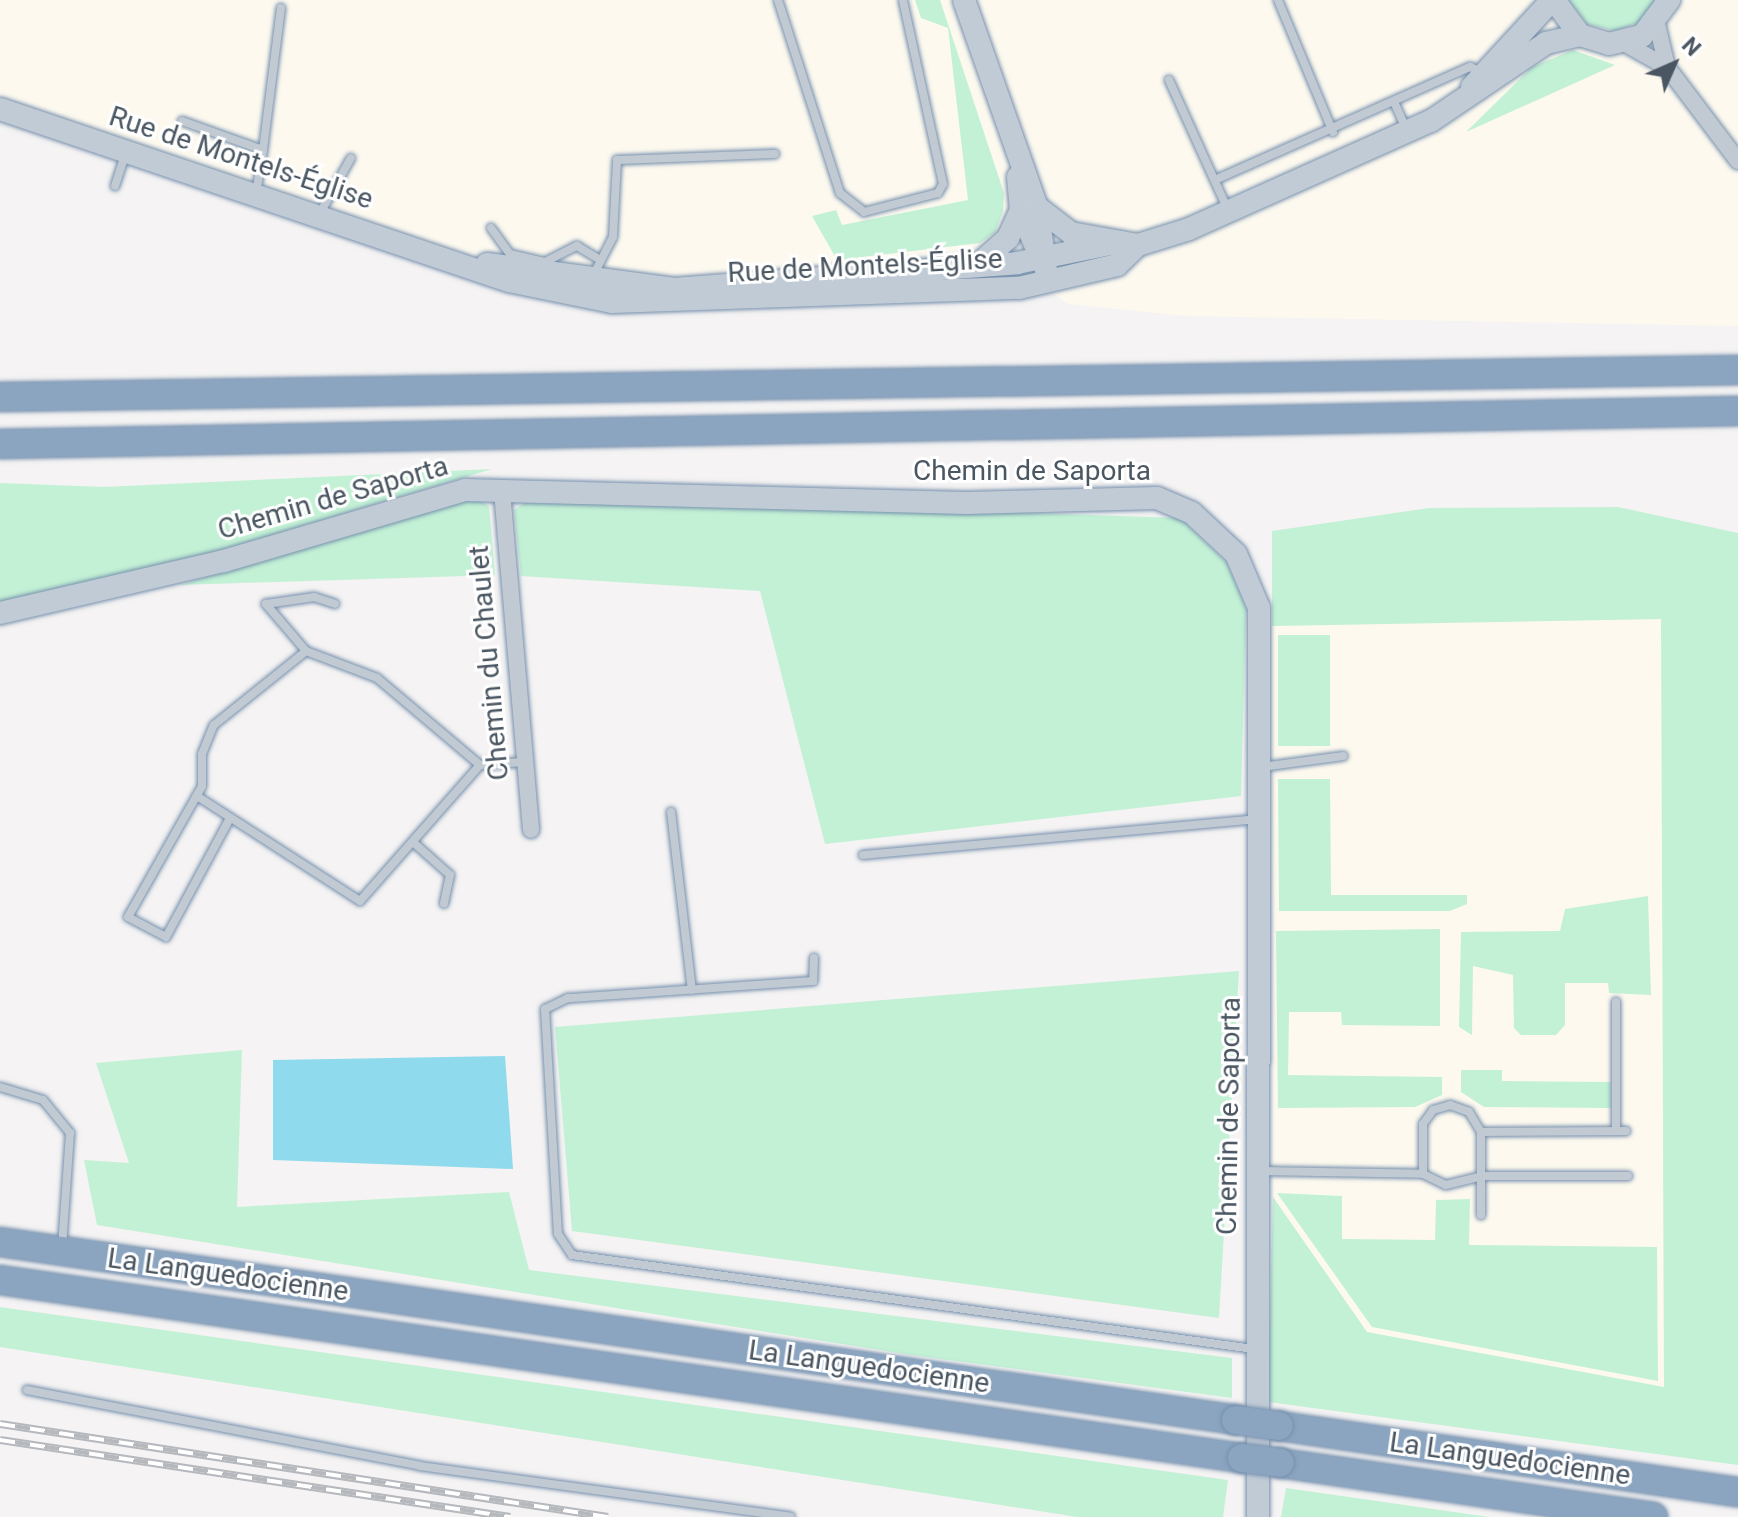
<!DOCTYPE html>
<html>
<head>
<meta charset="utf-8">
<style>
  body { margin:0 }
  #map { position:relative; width:1738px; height:1517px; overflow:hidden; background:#f5f3f3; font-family:Roboto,sans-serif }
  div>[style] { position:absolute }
  .commercial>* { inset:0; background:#fdf9ef }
  .green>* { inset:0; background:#c3f1d5; transform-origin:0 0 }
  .water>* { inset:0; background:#90daee }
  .roads { filter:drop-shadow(0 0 2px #7690ad) drop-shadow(0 0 2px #7690ad) }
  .lane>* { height:8px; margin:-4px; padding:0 4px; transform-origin:4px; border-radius:4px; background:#c1cad2 }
  .street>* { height:16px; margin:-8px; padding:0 8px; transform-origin:8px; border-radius:8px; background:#c1cad2 }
  .secondary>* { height:22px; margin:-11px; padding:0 11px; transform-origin:11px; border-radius:11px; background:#c1cbd6 }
  .highway>* { height:28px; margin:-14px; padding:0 14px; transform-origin:14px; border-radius:14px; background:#8ba5c1 }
  .rail>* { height:8px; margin-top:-4px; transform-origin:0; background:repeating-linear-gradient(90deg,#fff 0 15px,#b5b8bd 0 30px); box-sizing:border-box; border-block:2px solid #b5b8bd }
  .bridges { filter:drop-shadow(0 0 2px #7690ad) drop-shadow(0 0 2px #7690ad) }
  .highway-bridge>* { height:28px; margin:-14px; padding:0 14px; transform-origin:14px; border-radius:14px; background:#8ba5c1 }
  span { translate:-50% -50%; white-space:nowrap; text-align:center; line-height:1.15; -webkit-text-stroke:6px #fff; paint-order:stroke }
  .street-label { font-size:28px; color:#4a5661 }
  .north { position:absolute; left:1634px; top:24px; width:80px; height:80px; -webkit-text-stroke:6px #fff; paint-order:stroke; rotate:45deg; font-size:22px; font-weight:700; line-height:32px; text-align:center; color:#4a5661 }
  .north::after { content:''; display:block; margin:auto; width:28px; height:36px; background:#4a5661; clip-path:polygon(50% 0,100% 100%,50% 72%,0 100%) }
</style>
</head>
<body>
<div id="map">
  <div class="commercial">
    <i style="clip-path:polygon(0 0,1738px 0,1738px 326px,1184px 316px,1068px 304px,1010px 265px,786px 288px,534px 276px,0 106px)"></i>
    <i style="clip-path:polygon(1662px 619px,1664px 1388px,1367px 1332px,1273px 1197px,1272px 626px)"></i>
  </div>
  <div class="green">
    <i style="clip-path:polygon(915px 0,940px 0,1004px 193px,1003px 211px,995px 232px,980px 243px,837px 260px,812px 216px,836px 210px,842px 225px,968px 200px,948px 28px,921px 18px)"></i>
    <i style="clip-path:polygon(1569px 0,1658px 0,1643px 21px,1615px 31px,1587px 24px)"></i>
    <i style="clip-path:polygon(1573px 50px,1615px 65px,1466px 132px,1532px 67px)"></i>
    <i style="clip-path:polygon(492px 469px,222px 550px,0 606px,0 483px,104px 487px)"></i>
    <i style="clip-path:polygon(471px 496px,489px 506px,495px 575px,180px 585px)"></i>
    <i style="clip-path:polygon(535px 496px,1180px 518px,1227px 563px,1246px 608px,1241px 796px,825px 844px,760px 591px,521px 576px,514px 510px)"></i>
    <i style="clip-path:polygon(1618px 507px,1738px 533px,1738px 1465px,1268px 1402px,1273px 1197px,1367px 1332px,1664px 1387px,1661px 619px,1272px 626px,1272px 531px,1429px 508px)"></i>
    <i style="left:1278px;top:635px;width:52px;height:111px"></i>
    <i style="clip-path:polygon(1278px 779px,1330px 779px,1331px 895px,1467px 895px,1467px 904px,1450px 911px,1279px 911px)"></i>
    <i style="clip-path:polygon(1648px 896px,1651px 995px,1609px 993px,1608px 983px,1565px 983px,1565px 1025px,1556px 1035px,1521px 1035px,1514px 1028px,1513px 975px,1473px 966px,1472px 1035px,1459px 1027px,1461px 932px,1560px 931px,1565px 909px)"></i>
    <i style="clip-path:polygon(1440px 929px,1440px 1026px,1342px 1025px,1341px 1012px,1289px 1012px,1288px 1075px,1442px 1077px,1442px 1095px,1415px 1107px,1278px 1108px,1276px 931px)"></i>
    <i style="clip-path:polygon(1239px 971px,1219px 1318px,572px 1231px,555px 1027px)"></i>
    <i style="clip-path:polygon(242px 1050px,237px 1207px,509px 1192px,529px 1270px,1232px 1358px,1232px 1398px,911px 1355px,97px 1225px,84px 1160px,129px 1163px,96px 1063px)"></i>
    <i style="clip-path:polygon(1461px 1070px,1502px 1070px,1502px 1081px,1611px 1082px,1611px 1108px,1484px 1107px,1461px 1092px)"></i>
    <i style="clip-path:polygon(1277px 1193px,1342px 1196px,1342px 1239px,1435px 1240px,1436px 1200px,1470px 1199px,1469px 1245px,1657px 1247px,1658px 1381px,1372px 1327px)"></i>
    <i style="clip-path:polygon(0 1307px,1228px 1480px,1223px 1517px,1077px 1517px,0 1347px)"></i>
    <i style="clip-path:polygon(1286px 1488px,1489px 1517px,1281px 1517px)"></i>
  </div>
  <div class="water">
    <i style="clip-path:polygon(505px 1056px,513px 1169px,273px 1160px,273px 1060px)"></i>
  </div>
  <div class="roads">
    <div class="lane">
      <i style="left:778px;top:0;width:203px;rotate:72.2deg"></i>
      <i style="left:840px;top:193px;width:31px;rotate:38deg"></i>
      <i style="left:864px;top:212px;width:76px;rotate:-14.4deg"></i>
      <i style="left:938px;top:193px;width:10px;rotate:-61deg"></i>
      <i style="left:943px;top:184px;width:188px;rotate:-102.3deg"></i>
      <i style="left:1278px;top:0;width:143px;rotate:67.4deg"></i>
      <i style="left:1169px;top:80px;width:141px;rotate:65.6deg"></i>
      <i style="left:1395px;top:104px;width:27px;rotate:66deg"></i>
      <i style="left:182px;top:121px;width:86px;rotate:19.7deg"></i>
      <i style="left:263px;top:150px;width:45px;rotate:99deg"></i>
      <i style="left:263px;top:150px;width:143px;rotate:-82.8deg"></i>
      <i style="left:1217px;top:179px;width:277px;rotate:-23.9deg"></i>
      <i style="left:1470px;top:67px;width:13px;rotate:23deg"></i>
      <i style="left:115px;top:186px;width:36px;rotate:-72deg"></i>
      <i style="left:319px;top:215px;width:65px;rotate:-60.7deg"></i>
      <i style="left:491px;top:228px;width:32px;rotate:54deg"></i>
      <i style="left:510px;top:254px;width:36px;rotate:13deg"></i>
      <i style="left:545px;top:262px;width:36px;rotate:-27deg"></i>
      <i style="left:577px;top:246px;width:26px;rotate:31deg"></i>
      <i style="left:592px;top:278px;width:46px;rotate:-62.9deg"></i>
      <i style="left:613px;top:237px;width:77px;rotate:-87deg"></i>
      <i style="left:617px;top:160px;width:158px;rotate:-2.2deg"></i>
      <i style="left:306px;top:651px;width:62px;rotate:-130.4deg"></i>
      <i style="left:266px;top:604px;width:49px;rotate:-8.3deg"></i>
      <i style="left:314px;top:597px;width:22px;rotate:18deg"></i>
      <i style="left:1262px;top:767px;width:82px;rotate:-7.7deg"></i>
      <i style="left:197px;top:796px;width:194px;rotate:32.8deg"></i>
      <i style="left:360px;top:901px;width:181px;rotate:-48.6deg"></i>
      <i style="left:671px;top:812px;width:179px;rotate:83.3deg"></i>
      <i style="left:229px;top:820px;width:133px;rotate:118.3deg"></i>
      <i style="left:166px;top:937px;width:43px;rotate:-152.2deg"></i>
      <i style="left:128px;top:917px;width:150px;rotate:-60.5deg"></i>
      <i style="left:202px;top:786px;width:32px;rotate:-90deg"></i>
      <i style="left:202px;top:754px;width:31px;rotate:-68deg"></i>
      <i style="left:214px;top:725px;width:118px;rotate:-38.8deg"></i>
      <i style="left:306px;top:651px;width:76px;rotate:20.8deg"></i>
      <i style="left:377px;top:678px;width:135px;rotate:40.2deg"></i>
      <i style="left:480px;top:765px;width:43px;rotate:-4deg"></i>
      <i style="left:414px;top:843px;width:48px;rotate:41.6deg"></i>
      <i style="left:450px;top:875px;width:29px;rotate:102deg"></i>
      <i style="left:863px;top:855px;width:396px;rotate:-5.2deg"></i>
      <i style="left:814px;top:958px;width:23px;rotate:92deg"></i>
      <i style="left:813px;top:981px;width:246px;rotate:176deg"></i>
      <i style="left:568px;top:998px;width:25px;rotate:154deg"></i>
      <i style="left:545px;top:1009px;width:225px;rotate:86.7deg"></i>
      <i style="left:558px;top:1234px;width:25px;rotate:56deg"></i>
      <i style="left:572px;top:1255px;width:688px;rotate:7.85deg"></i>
      <i style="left:1616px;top:1002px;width:129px;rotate:90deg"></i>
      <i style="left:0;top:1087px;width:45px;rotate:16.8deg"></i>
      <i style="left:43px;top:1100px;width:43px;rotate:50.7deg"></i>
      <i style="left:70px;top:1133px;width:113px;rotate:94deg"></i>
      <i style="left:1481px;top:1132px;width:145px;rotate:-0.4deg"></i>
      <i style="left:1259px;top:1171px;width:164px;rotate:1deg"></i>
      <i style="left:1423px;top:1174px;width:25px;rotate:26deg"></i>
      <i style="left:1446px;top:1185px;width:36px;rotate:-14deg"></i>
      <i style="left:1481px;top:1176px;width:147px"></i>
      <i style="left:1423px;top:1174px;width:50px;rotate:-90deg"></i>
      <i style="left:1423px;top:1124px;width:17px;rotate:-54deg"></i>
      <i style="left:1433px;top:1110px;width:18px;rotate:-16deg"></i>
      <i style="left:1450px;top:1105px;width:20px;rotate:20deg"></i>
      <i style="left:1469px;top:1112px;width:23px;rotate:59deg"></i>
      <i style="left:1481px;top:1132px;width:83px;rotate:90deg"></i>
      <i style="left:27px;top:1390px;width:400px;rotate:10.9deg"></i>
      <i style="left:420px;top:1466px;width:374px;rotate:7.8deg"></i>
    </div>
    <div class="street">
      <i style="left:1657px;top:24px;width:44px;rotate:76.9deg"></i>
      <i style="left:1624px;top:43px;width:49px;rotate:29.2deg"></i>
      <i style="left:1667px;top:67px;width:118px;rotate:52.9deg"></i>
      <i style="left:502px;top:491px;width:340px;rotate:85.1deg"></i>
    </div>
    <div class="secondary">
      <i style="left:964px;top:0;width:219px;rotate:70.6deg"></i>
      <i style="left:1037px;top:207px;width:64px;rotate:81.9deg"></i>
      <i style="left:1554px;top:0;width:44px;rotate:53.4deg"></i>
      <i style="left:1580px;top:35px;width:30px;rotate:17deg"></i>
      <i style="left:1609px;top:44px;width:34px;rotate:-14deg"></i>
      <i style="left:1642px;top:36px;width:45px;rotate:-53.1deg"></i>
      <i style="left:1472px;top:87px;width:118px;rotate:-47.4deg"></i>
      <i style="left:0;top:109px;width:537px;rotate:18.67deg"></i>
      <i style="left:509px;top:281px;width:105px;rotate:11.5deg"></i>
      <i style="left:612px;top:302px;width:407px;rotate:-2deg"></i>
      <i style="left:1019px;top:288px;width:101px;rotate:-13.2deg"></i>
      <i style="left:1117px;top:265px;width:29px;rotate:-44deg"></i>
      <i style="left:1018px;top:177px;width:33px;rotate:85deg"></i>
      <i style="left:1021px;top:210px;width:40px;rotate:68deg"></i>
      <i style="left:1037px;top:207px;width:43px;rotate:37.4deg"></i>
      <i style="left:1071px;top:233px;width:68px;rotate:10.2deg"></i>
      <i style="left:1138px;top:245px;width:53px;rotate:-17.4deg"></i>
      <i style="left:1189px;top:229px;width:265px;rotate:-24.1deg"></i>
      <i style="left:1431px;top:121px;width:139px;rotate:-34.1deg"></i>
      <i style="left:1546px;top:43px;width:35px;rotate:-13deg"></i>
      <i style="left:487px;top:264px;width:189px;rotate:7.6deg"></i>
      <i style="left:674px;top:289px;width:344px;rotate:-4.3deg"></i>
      <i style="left:1017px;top:263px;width:105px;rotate:-11.5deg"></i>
      <i style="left:977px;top:266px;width:42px;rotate:-42.1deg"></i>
      <i style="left:1008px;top:238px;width:31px;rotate:-65deg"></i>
      <i style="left:0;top:613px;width:230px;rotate:-13.1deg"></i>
      <i style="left:224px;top:561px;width:251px;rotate:-16.4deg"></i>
      <i style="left:465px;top:490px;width:502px;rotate:1.48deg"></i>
      <i style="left:967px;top:503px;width:190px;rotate:-1.5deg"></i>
      <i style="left:1157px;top:498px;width:38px;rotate:23deg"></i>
      <i style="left:1192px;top:513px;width:60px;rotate:43deg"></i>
      <i style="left:1236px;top:554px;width:59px;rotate:66.9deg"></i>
      <i style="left:1259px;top:608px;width:909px;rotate:90.06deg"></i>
    </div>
    <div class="highway">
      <i style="left:0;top:397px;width:1738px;rotate:-0.89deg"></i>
      <i style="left:0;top:444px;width:1738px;rotate:-1.09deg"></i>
      <i style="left:0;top:1242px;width:1249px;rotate:8.19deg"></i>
      <i style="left:0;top:1280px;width:1255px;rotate:8.16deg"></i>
      <i style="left:1279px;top:1426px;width:464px;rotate:8.2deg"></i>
      <i style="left:1280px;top:1463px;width:377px;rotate:8.2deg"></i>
    </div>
  </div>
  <div class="rail">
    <i style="left:0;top:1424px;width:615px;rotate:8.7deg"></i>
    <i style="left:0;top:1440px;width:516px;rotate:8.59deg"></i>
  </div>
  <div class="bridges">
    <div class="highway-bridge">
      <i style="left:1236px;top:1420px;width:43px;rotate:7.9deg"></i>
      <i style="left:1242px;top:1458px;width:38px;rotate:7deg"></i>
    </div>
  </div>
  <div class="street-label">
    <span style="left:241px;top:158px;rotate:18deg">Rue de Montels-Église</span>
    <span style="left:865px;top:266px;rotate:-3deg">Rue de Montels-Église</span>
    <span style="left:1032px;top:471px">Chemin de Saporta</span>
    <span style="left:333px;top:498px;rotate:-16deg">Chemin de Saporta</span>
    <span style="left:489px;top:663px;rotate:-95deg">Chemin du Chaulet</span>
    <span style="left:1229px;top:1116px;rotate:-89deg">Chemin de Saporta</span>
    <span style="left:228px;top:1275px;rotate:8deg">La Languedocienne</span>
    <span style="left:869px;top:1367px;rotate:8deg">La Languedocienne</span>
    <span style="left:1510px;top:1459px;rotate:8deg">La Languedocienne</span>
  </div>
  <div class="north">N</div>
</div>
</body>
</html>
